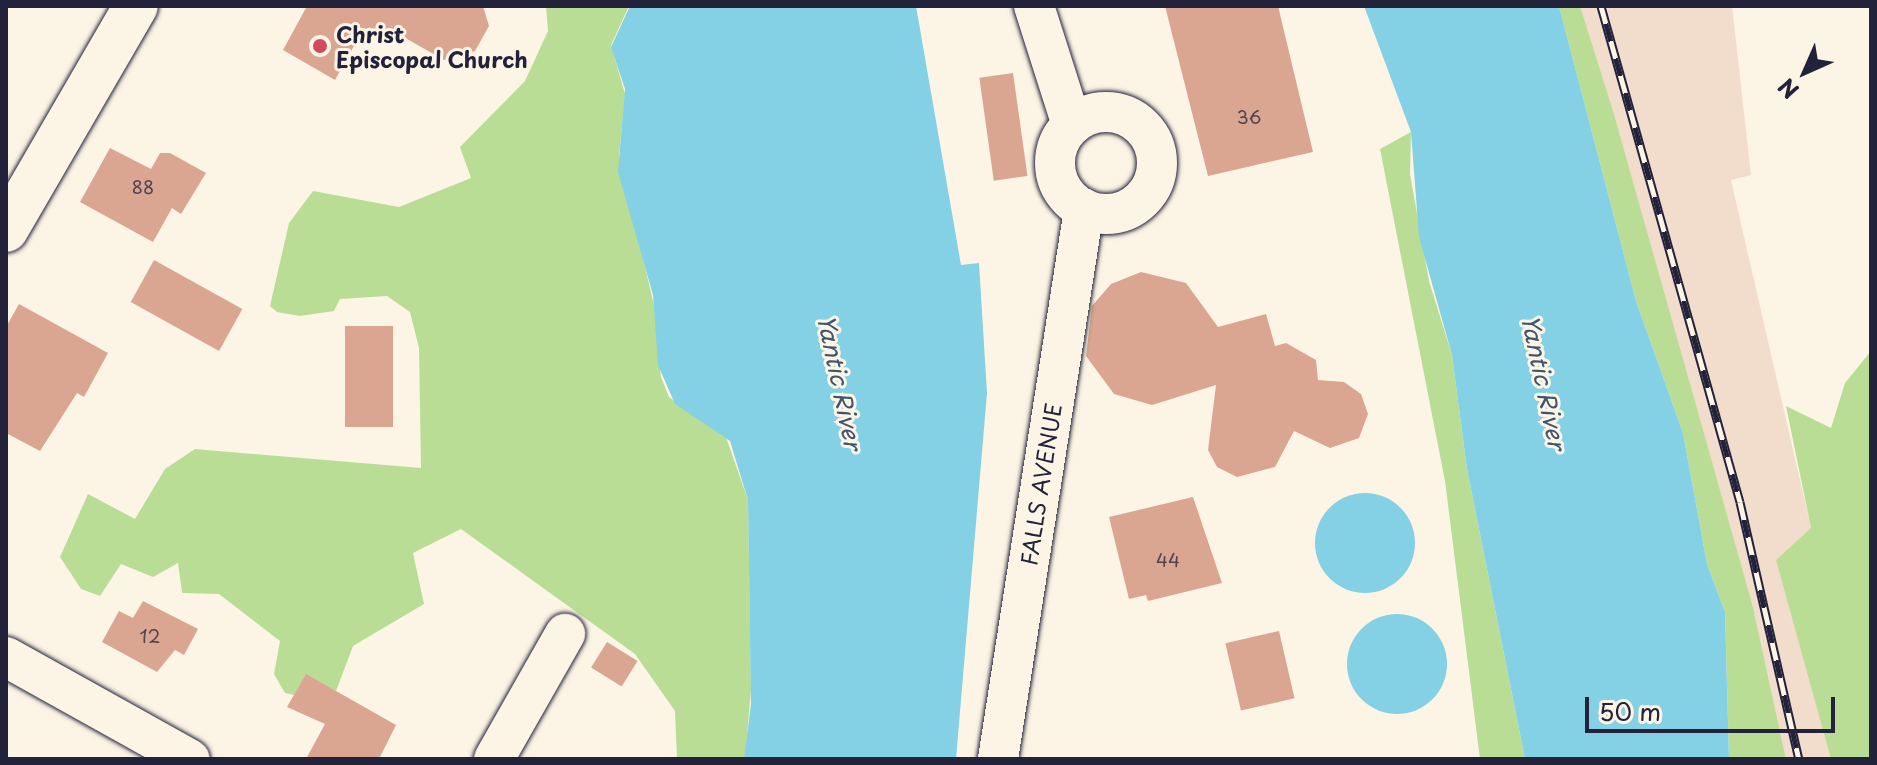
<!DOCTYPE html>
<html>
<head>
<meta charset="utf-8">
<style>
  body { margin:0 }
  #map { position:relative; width:1877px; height:765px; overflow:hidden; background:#fcf5e5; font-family:"Playpen Sans",sans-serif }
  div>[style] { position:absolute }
  .built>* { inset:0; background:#f2ddcc }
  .green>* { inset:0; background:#badd96 }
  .water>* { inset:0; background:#84d0e4 }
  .round { border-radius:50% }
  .building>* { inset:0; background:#daa591; transform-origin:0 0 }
  .roads { filter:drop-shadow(0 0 2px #22223b) drop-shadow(0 0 2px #22223b) }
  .minor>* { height:40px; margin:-20px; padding:0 20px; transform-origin:20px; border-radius:20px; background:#fcf5e5 }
  .minor>.ring { margin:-20px; padding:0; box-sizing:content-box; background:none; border:40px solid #fcf5e5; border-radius:50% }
  .trunk>* { height:44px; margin:-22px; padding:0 22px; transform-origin:22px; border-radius:22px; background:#fcf5e5 }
  .rail>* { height:9px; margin-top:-4.5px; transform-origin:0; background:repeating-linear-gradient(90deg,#fcf5e5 0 18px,#22223b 0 36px); box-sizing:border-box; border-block:2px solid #22223b }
  .dots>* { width:22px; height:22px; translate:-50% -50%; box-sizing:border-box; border:4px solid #fcf5e5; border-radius:50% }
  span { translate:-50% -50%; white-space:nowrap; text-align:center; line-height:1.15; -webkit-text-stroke:6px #fcf5e5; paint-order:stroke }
  .number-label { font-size:18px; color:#504350 }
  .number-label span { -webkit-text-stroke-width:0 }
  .poi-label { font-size:22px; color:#22223b; font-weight:700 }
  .left { translate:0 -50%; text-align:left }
  .street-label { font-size:22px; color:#22223b }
  .water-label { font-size:24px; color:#3f566e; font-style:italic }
  .frame { position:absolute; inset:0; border:8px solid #22223b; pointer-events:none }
  .north { position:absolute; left:1765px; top:32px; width:80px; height:80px; -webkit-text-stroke:6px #fcf5e5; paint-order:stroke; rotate:225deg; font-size:22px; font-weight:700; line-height:32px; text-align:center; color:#22223b }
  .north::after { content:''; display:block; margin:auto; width:28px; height:36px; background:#22223b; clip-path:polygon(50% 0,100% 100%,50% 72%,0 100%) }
  .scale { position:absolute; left:1585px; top:697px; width:250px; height:36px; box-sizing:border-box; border:4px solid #22223b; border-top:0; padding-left:10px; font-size:24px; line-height:28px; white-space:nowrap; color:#22223b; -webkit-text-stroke:6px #fcf5e5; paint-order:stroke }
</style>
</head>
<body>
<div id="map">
  <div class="built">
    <i style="clip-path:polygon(1580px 6px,1732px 6px,1751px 175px,1731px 180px,1811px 528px,1822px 717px,1831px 759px,1786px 759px,1753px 607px)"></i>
  </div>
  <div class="green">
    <i style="clip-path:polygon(546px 6px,629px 6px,611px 45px,625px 94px,619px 157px,654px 305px,661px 377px,669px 397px,726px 437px,748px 500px,751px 690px,745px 759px,677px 759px,675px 711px,635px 654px,461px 529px,413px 553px,424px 604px,353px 646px,336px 691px,306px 675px,294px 695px,285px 693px,274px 674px,280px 641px,219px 594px,182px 593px,178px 563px,153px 577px,121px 564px,100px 596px,81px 589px,60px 557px,88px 494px,135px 519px,165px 469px,195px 449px,421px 468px,419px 348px,410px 312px,387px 296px,340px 299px,334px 311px,300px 316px,277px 312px,270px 306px,289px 223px,313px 191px,399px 207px,471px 178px,460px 147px,525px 81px,548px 31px)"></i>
    <i style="clip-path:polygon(1559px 6px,1580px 6px,1613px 111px,1753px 607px,1786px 759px,1729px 759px,1725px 612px,1707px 564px,1683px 433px,1636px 301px)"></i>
    <i style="clip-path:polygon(1411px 132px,1410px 174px,1429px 281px,1452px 355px,1467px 469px,1525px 759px,1480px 759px,1445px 481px,1380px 149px)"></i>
    <i style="clip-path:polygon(1871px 351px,1871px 759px,1831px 759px,1776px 560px,1811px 528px,1786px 406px,1831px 428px,1845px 383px)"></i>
  </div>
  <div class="water">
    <i style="clip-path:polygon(630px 6px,916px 6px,961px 265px,979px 263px,987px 393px,956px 759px,744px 759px,751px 704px,748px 500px,730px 441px,675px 404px,658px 365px,653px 295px,618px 172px,625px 89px,611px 47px)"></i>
    <i style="clip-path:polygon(1364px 6px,1559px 6px,1636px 301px,1683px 433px,1707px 564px,1725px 612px,1729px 759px,1525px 759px,1467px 469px,1452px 355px,1419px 237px,1411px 132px)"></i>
    <i class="round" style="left:1315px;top:493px;width:100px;height:100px"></i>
    <i class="round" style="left:1347px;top:614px;width:100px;height:100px"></i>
  </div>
  <div class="building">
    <i style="clip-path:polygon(307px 6px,483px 6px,489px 26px,475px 51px,444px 60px,393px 31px,388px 41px,364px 28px,335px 80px,283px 50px)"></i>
    <i style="clip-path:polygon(1165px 6px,1278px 6px,1313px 152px,1208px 176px)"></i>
    <i style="left:1013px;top:73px;width:104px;height:34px;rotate:82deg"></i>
    <i style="clip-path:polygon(110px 148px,151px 169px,160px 153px,170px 153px,206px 173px,181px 214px,172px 208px,153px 242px,80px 202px)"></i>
    <i style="left:154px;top:260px;width:101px;height:48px;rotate:29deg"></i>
    <i style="clip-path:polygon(1141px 272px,1186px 283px,1218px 327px,1266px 314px,1275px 346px,1286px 343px,1316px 360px,1318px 380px,1344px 382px,1361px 394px,1368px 414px,1359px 438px,1330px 448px,1294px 431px,1275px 467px,1237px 477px,1217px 467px,1208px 450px,1216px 385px,1152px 405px,1114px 394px,1086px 356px,1092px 306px,1111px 284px)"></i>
    <i style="clip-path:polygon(19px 304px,108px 353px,84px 397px,77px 393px,40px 451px,6px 433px,6px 327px)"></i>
    <i style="left:345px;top:326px;width:48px;height:101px"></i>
    <i style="clip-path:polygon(1193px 497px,1222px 583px,1148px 601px,1146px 595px,1129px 599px,1109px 517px)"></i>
    <i style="clip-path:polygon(143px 601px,198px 629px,184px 655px,175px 650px,157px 672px,102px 642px,119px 611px,133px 618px)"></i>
    <i style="left:1279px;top:631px;width:69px;height:55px;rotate:77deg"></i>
    <i style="left:607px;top:642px;width:36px;height:30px;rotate:32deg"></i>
    <i style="clip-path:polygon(306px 674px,396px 725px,379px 759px,306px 759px,325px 724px,287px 707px)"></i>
  </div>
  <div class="roads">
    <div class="minor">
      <i style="left:1034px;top:6px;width:125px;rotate:72.3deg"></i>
      <i class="ring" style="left:1055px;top:112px;width:62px;height:62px"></i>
      <i style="left:6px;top:657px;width:210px;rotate:29.1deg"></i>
      <i style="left:494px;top:759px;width:144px;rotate:-60.4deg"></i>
      <i style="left:998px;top:759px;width:557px;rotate:-81.11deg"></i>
    </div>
    <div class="trunk">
      <i style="left:6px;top:230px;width:259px;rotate:-59.9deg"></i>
    </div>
  </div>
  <div class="rail">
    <i style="left:1601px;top:6px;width:515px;rotate:74.34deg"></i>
    <i style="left:1740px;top:502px;width:264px;rotate:77.1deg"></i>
  </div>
  <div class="dots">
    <i style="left:320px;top:46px;background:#d1495b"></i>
  </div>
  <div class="number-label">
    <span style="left:1249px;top:117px">36</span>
    <span style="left:143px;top:187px">88</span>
    <span style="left:1168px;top:560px">44</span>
    <span style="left:150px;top:636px">12</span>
  </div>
  <div class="poi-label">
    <span class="left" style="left:336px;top:46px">Christ<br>Episcopal Church</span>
  </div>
  <div class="street-label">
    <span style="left:1040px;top:484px;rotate:-81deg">FALLS AVENUE</span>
  </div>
  <div class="water-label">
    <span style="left:840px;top:382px;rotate:78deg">Yantic River</span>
    <span style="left:1544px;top:382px;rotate:78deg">Yantic River</span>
  </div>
  <div class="frame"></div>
  <div class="north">N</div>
  <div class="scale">50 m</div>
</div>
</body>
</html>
